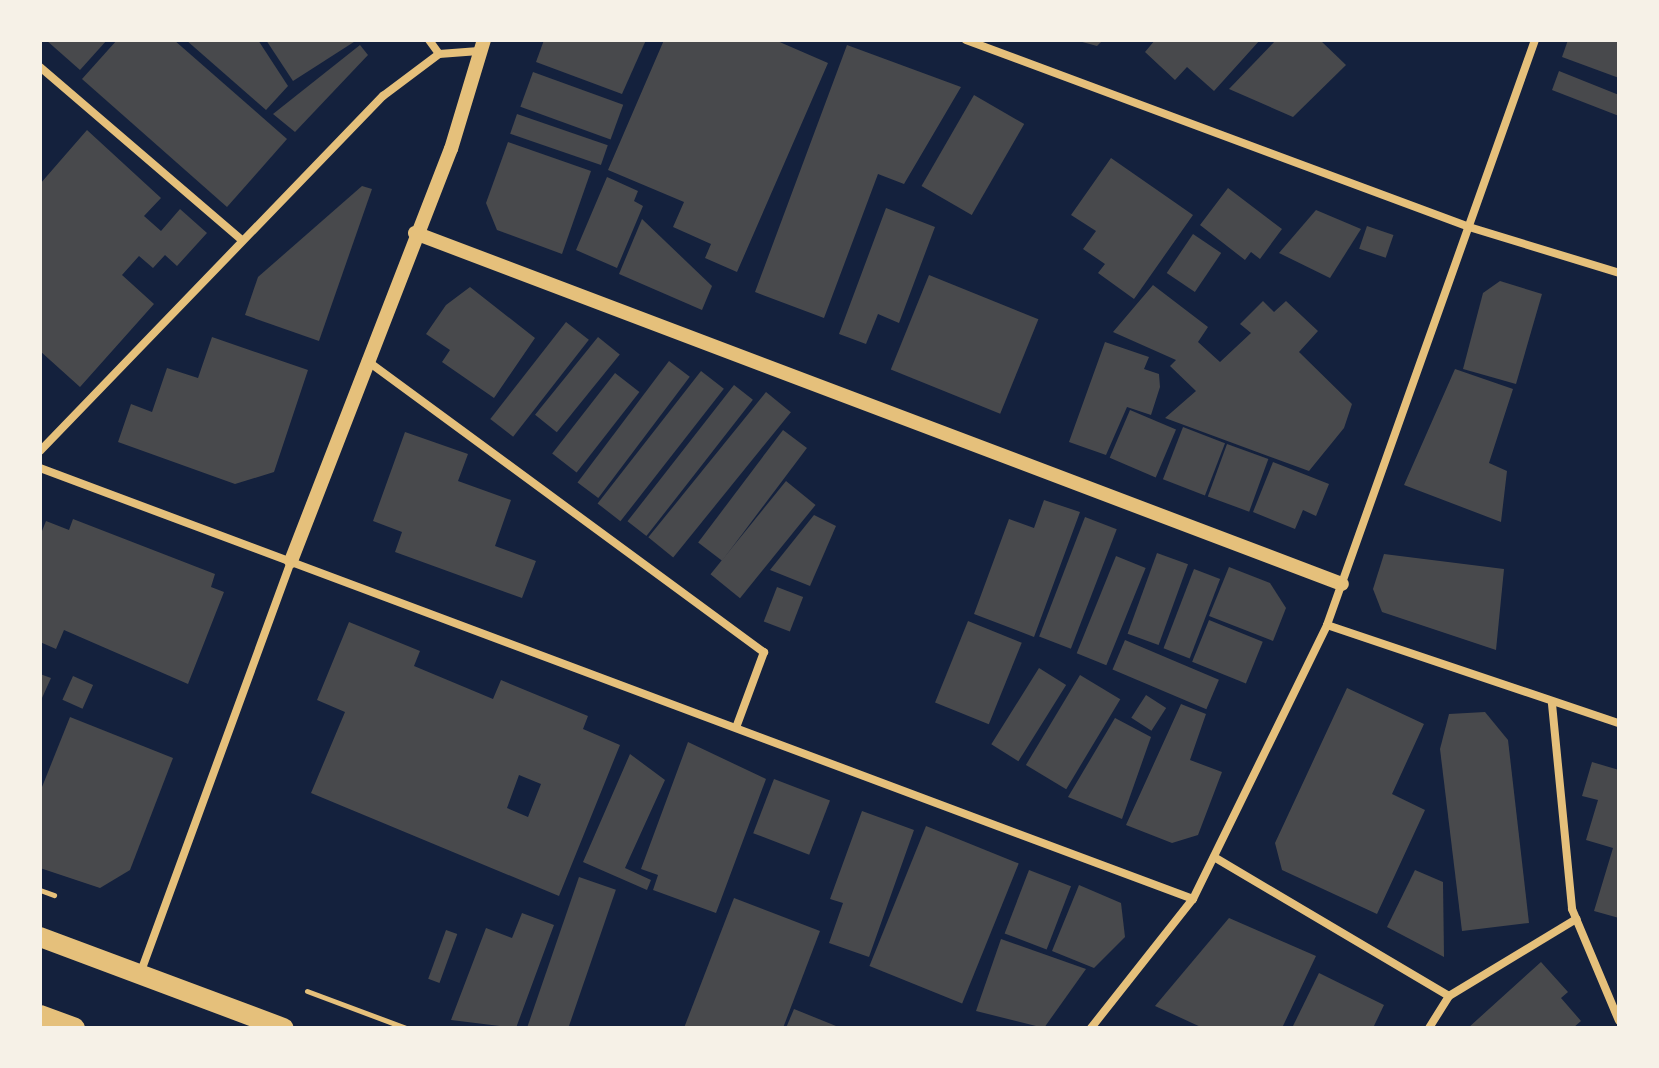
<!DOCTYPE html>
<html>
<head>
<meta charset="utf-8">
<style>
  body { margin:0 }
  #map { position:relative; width:1659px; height:1068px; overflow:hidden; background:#14213d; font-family:Signika,sans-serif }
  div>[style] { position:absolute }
  .building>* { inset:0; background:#48494c; transform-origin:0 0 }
  .path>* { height:5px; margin:-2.5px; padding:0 2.5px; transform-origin:2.5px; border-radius:2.5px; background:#e5c07b }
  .minor>* { height:8px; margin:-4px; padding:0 4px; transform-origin:4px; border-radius:4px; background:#e5c07b }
  .tertiary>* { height:14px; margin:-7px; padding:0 7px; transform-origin:7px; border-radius:7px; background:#e5c07b }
  .primary>* { height:20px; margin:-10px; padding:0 10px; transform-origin:10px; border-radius:10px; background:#e5c07b }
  span { translate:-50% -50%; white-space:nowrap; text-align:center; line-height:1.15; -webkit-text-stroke:8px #f6f1e7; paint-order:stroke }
  .frame { position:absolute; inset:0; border:42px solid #f6f1e7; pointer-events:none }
</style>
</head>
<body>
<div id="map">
  <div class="building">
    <i style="clip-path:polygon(46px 40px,107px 40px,80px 70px)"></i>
    <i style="clip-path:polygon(117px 40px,174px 40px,287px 139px,227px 207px,82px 79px)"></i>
    <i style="clip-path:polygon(186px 40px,258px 40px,288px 86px,266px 110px)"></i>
    <i style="clip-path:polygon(266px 40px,357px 40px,293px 81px)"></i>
    <i style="clip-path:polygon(544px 40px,646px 40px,622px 94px,536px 62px)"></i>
    <i style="clip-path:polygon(664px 40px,775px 40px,828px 63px,737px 272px,705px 258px,711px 244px,673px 227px,684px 202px,608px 170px)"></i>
    <i style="clip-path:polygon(1075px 40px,1103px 40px,1097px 46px)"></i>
    <i style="clip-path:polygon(1155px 40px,1260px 40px,1214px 91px,1187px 67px,1175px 80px,1145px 52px)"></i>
    <i style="clip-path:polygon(1276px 40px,1320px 40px,1346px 65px,1293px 117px,1229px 89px)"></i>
    <i style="clip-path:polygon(1568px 40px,1619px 40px,1619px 78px,1562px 57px)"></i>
    <i style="clip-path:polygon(360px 45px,368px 55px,295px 132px,273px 114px)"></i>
    <i style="clip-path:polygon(847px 45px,961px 87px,904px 184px,878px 174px,824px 318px,755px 292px)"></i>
    <i style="clip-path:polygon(1559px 71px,1619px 95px,1619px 116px,1552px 90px)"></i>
    <i style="left:533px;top:72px;width:96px;height:37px;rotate:20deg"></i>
    <i style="left:974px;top:95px;width:58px;height:105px;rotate:30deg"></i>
    <i style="left:517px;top:114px;width:96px;height:21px;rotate:19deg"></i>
    <i style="clip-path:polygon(87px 130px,161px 198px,144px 216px,161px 231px,180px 209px,207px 233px,177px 266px,165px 255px,153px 268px,139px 256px,122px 275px,154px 304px,80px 387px,40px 351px,40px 184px)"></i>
    <i style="clip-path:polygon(508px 142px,591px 171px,562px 254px,497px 230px,486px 203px)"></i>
    <i style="clip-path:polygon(1111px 158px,1193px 215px,1134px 299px,1098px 273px,1105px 264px,1083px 249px,1096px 231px,1071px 215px)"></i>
    <i style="clip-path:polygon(607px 177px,638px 191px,634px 201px,643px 206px,617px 268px,576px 250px)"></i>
    <i style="clip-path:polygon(362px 186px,372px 189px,319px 341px,245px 315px,258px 277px)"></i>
    <i style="clip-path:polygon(1228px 188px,1282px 229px,1260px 259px,1251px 252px,1245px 260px,1200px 225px)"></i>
    <i style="clip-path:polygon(886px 208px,935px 227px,899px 323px,878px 314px,866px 344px,839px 334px)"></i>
    <i style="clip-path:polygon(1316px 210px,1361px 229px,1330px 278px,1279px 253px)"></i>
    <i style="clip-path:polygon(642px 219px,712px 286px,702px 310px,619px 274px)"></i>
    <i style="left:1367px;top:226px;width:28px;height:24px;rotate:19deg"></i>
    <i style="left:1193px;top:234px;width:34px;height:47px;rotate:34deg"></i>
    <i style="left:929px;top:275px;width:118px;height:102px;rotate:22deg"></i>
    <i style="clip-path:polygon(1500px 281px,1542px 294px,1516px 384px,1463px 369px,1483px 293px)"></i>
    <i style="clip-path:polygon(1153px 285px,1208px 327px,1198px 342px,1220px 362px,1251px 333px,1240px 324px,1263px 301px,1274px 312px,1286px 301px,1318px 331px,1299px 352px,1352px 404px,1344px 428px,1309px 471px,1165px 418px,1196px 391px,1170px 366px,1176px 360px,1113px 332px)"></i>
    <i style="clip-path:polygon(470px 287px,535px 338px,494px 398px,442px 362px,450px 350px,426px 334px,446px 305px)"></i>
    <i style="left:566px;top:322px;width:29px;height:123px;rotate:38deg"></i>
    <i style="clip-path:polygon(212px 337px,308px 370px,274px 472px,235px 484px,118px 442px,131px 404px,152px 412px,167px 368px,198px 378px)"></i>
    <i style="left:598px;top:337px;width:28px;height:100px;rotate:39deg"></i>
    <i style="clip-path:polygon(1105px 342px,1149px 357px,1144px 369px,1159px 374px,1160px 387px,1151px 415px,1127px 407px,1106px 455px,1069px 442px)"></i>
    <i style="left:669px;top:361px;width:26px;height:152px;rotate:37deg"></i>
    <i style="clip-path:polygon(1455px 369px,1513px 389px,1489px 463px,1507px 471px,1501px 522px,1404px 485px)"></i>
    <i style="left:701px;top:371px;width:29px;height:168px;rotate:38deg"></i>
    <i style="left:615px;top:373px;width:31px;height:102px;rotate:38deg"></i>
    <i style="left:734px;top:385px;width:24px;height:173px;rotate:38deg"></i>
    <i style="left:766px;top:392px;width:32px;height:187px;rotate:39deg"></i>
    <i style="left:1130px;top:410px;width:50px;height:52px;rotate:23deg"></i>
    <i style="left:1183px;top:427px;width:45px;height:56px;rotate:21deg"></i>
    <i style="left:783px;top:430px;width:30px;height:141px;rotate:37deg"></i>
    <i style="clip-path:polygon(405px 432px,468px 454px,458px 481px,511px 500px,495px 546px,536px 561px,522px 598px,395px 552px,402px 532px,373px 521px)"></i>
    <i style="left:1227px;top:444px;width:44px;height:56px;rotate:20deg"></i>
    <i style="clip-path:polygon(1273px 462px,1329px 484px,1316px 516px,1303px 510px,1295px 529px,1253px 512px)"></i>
    <i style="left:786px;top:481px;width:38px;height:120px;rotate:39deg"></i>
    <i style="clip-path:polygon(1044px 500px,1080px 512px,1034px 637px,974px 614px,1009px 519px,1034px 528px)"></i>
    <i style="clip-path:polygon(814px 515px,836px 526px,810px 586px,770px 570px)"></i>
    <i style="left:1085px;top:517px;width:34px;height:128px;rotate:21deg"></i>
    <i style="clip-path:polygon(73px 519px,215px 574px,211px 587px,224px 592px,188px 684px,64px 630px,56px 649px,40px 642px,40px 536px,46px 521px,69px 530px)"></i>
    <i style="left:1157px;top:553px;width:33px;height:86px;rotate:20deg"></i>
    <i style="clip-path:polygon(1384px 554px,1504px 569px,1496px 650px,1382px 612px,1373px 589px)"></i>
    <i style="left:1116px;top:556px;width:32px;height:105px;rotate:22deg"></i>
    <i style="clip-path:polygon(1229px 567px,1270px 583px,1286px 608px,1273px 641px,1209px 616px)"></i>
    <i style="left:1194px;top:569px;width:28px;height:85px;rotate:21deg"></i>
    <i style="left:777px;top:587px;width:28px;height:37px;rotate:21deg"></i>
    <i style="left:1209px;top:620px;width:58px;height:45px;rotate:22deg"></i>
    <i style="left:968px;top:621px;width:58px;height:88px;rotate:22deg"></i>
    <i style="clip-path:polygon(evenodd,349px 622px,420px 651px,414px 666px,493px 699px,501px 680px,588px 716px,583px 729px,620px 745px,559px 896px,311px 793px,345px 712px,317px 700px,349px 622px,519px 775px,541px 784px,528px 817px,507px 808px,519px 775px)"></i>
    <i style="left:1125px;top:640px;width:102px;height:32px;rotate:23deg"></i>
    <i style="left:1039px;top:668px;width:32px;height:90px;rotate:32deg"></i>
    <i style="clip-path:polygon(40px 674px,51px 678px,42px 698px,40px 697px)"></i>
    <i style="left:1080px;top:675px;width:47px;height:105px;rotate:31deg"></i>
    <i style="left:73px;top:676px;width:22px;height:26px;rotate:24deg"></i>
    <i style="clip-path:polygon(1347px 688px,1424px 724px,1392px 794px,1425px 810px,1377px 914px,1282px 870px,1275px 843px)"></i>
    <i style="left:1146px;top:695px;width:24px;height:27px;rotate:33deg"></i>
    <i style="clip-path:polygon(1181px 704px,1206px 714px,1190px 760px,1222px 772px,1198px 835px,1172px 843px,1126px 825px)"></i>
    <i style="clip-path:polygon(1485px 712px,1508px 740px,1529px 923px,1462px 931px,1440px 749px,1449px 714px)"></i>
    <i style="clip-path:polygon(70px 717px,173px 758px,130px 870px,100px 888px,40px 868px,40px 792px)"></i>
    <i style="clip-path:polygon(1115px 718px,1151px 737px,1122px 819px,1068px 797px)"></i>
    <i style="clip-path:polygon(688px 742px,766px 779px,716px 913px,653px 890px,658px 875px,641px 869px)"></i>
    <i style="clip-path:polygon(630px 754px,665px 780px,625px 868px,651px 880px,647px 890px,583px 862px)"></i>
    <i style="clip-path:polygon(1592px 762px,1619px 770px,1619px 918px,1594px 911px,1613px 848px,1586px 840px,1598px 800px,1582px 796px)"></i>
    <i style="left:774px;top:779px;width:60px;height:58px;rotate:21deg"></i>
    <i style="clip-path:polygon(862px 811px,914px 830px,869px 957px,829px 943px,843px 903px,830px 899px)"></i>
    <i style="left:926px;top:826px;width:100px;height:151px;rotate:22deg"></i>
    <i style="left:1029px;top:870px;width:45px;height:68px;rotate:21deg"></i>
    <i style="clip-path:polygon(1415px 870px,1443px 882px,1444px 957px,1387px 927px)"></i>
    <i style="left:579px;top:877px;width:39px;height:160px;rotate:19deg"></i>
    <i style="clip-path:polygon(1079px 885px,1121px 903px,1125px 937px,1094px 968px,1052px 951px)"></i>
    <i style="clip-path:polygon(734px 898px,820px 931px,783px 1028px,684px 1028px)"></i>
    <i style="clip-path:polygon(522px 913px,554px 925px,516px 1028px,451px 1020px,486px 928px,512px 938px)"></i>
    <i style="clip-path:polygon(1229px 918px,1316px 956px,1282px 1028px,1203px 1028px,1155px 1006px)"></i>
    <i style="left:446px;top:930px;width:12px;height:52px;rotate:20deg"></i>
    <i style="clip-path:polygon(1001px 939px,1086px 969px,1044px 1028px,976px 1011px)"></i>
    <i style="clip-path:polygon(1541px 962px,1568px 992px,1561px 998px,1581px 1021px,1573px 1028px,1468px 1028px)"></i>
    <i style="clip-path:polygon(1319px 973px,1384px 1005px,1373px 1028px,1292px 1028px)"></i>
    <i style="clip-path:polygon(794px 1009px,841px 1028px,786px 1028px)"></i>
  </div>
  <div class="path">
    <i style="left:40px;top:890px;width:15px;rotate:20deg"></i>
    <i style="left:307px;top:991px;width:106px;rotate:20.5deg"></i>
  </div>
  <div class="minor">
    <i style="left:429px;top:40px;width:17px;rotate:54deg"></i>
    <i style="left:439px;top:54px;width:40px;rotate:-4.3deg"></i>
    <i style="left:966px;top:40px;width:537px;rotate:20.39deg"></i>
    <i style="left:1469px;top:227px;width:157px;rotate:17deg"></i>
    <i style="left:40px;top:67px;width:265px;rotate:40.6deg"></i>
    <i style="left:366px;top:360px;width:494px;rotate:36.3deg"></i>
    <i style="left:764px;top:652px;width:78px;rotate:110.3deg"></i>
    <i style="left:40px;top:451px;width:494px;rotate:-46deg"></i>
    <i style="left:383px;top:96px;width:70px;rotate:-36.9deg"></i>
    <i style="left:40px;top:468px;width:1231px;rotate:20.5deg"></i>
    <i style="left:1327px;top:625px;width:308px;rotate:18.6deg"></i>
    <i style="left:1552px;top:704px;width:206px;rotate:84.4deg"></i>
    <i style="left:1572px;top:909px;width:121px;rotate:67.2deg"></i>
    <i style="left:1214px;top:857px;width:273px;rotate:30.6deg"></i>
    <i style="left:140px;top:974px;width:440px;rotate:-69.9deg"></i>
    <i style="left:1091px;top:1028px;width:164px;rotate:-51.7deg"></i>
    <i style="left:1193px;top:899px;width:305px;rotate:-63.9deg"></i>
    <i style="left:1327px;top:625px;width:621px;rotate:-70.43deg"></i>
    <i style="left:1429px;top:1028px;width:38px;rotate:-58deg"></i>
    <i style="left:1449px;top:996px;width:149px;rotate:-31.2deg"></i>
  </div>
  <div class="tertiary">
    <i style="left:415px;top:233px;width:991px;rotate:20.74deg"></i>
    <i style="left:291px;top:561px;width:442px;rotate:-68.8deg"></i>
    <i style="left:451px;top:149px;width:114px;rotate:-73.2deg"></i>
  </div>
  <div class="primary">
    <i style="left:40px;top:937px;width:260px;rotate:20.5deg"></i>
    <i style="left:40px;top:1015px;width:37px;rotate:20deg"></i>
  </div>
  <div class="frame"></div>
</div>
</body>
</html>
